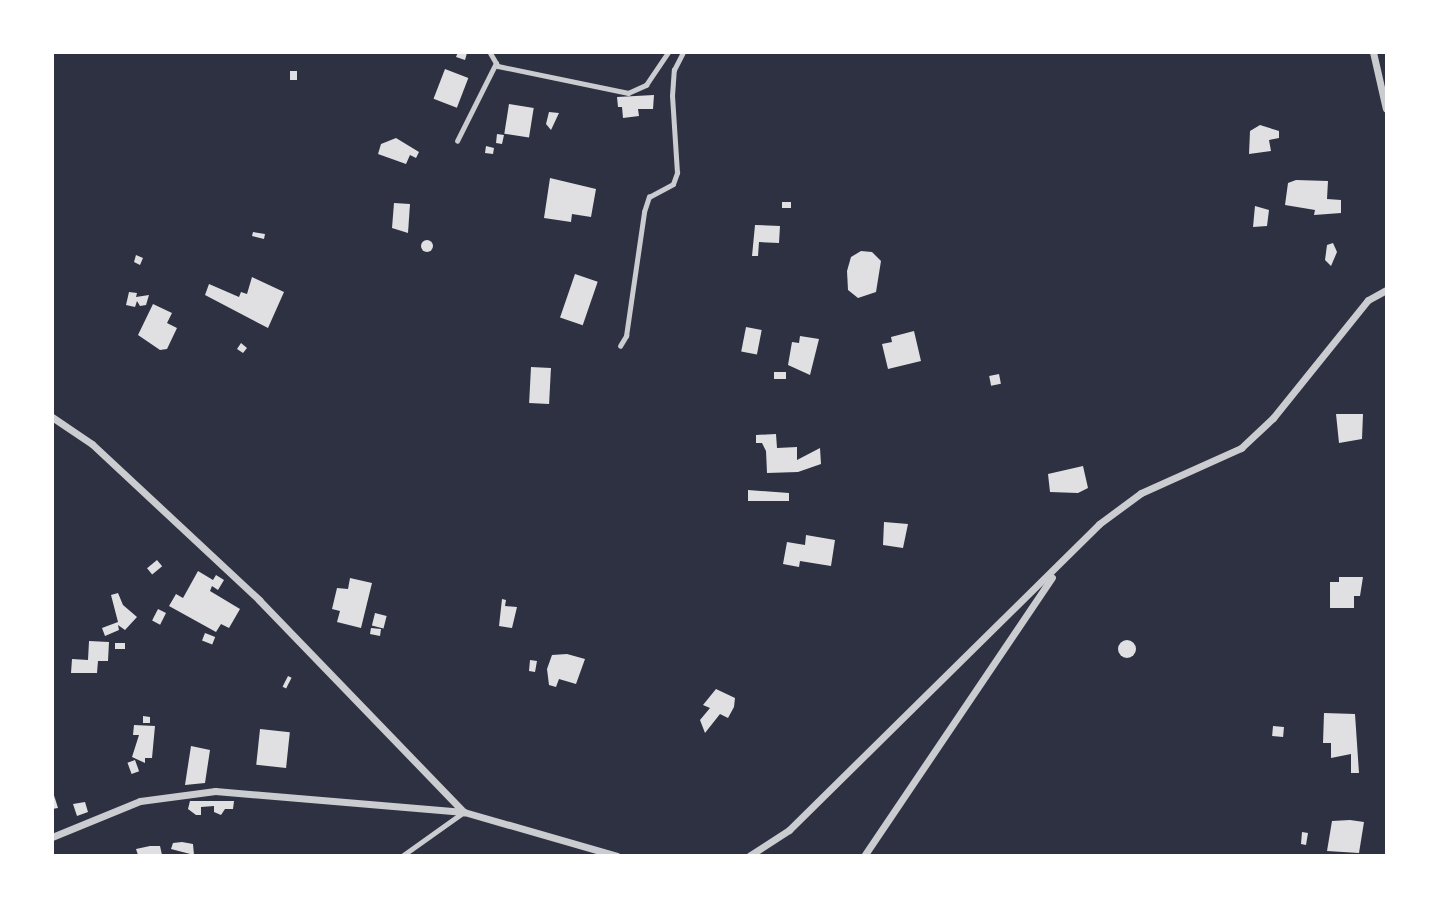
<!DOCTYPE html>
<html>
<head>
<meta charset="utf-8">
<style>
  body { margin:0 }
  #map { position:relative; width:1439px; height:908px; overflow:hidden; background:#2d3142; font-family:Rubik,sans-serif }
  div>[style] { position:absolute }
  .building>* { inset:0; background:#e0e0e3; transform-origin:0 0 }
  .round { border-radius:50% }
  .service>* { height:4.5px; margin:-2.25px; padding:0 2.25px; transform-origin:2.25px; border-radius:2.25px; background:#caccd0 }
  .minor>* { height:7px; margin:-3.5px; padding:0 3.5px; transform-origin:3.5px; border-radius:3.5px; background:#caccd0 }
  span { translate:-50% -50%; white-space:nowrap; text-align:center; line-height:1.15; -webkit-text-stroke:7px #fff; paint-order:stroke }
  .frame { position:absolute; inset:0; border:54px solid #fff; pointer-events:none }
</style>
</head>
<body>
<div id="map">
  <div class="building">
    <i style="clip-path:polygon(458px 52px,467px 53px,465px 60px,456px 57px)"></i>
    <i style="left:445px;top:69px;width:25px;height:32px;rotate:21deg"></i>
    <i style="left:290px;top:71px;width:7px;height:9px"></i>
    <i style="clip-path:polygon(654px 95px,653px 109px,638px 109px,639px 116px,623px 118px,622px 107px,618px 107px,617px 97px)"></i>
    <i style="left:509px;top:104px;width:25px;height:30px;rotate:9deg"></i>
    <i style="clip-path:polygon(549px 112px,559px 113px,551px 130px,546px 124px)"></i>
    <i style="clip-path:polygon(1260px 125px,1279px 131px,1279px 138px,1269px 140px,1271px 151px,1249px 154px,1250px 131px)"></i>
    <i style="clip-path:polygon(497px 134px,504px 135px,502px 144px,496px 143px)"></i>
    <i style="clip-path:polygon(396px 138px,419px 152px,416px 158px,410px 155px,406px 164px,378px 154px,381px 144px)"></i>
    <i style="clip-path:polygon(486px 146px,494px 148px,493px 154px,485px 153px)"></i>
    <i style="clip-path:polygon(550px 178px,596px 189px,591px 217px,572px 214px,571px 222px,544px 218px)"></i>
    <i style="clip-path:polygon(1296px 180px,1328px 181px,1327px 199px,1341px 200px,1341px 213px,1314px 215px,1315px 210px,1285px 205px,1288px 183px)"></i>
    <i style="left:782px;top:202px;width:9px;height:6px"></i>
    <i style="clip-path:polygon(394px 203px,410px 204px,408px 233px,392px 228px)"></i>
    <i style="clip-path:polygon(1255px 206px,1269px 210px,1267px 226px,1253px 227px)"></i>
    <i style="clip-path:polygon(755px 225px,780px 226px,779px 243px,759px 242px,758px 256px,752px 256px)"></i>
    <i style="clip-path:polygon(253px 232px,265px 234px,264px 239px,252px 236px)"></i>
    <i class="round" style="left:421px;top:240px;width:12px;height:12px"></i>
    <i style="clip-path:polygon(1333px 243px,1337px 252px,1331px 266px,1325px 260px,1327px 245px)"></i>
    <i style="clip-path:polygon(861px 251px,872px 252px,881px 261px,876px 292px,858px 298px,848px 290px,847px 271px,851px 257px)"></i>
    <i style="clip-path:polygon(136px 255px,143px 258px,140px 265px,134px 262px)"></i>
    <i style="left:575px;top:274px;width:24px;height:46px;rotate:19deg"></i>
    <i style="clip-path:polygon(252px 277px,284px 292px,268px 328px,205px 295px,209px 284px,239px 297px,241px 292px,247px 294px)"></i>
    <i style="clip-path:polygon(129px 292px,137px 293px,136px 297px,149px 295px,146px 305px,140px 306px,137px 301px,135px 307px,126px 305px)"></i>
    <i style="clip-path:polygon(153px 304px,172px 313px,167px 323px,177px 328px,167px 349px,160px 350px,138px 335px)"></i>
    <i style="left:746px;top:327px;width:16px;height:25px;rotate:11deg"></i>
    <i style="clip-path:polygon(914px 331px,921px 361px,888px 369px,882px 344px,892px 342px,891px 337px)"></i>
    <i style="clip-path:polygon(800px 336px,819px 339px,810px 375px,788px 365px,792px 342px,799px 343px)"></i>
    <i style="clip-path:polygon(241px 343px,247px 348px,243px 353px,237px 349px)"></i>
    <i style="left:531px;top:367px;width:20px;height:36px;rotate:3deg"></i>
    <i style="left:774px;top:372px;width:12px;height:7px"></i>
    <i style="left:999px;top:374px;width:10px;height:10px;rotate:79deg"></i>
    <i style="clip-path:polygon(1336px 414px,1363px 414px,1362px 439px,1339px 443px)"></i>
    <i style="clip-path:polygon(776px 434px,777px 448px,797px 447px,797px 460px,820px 448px,821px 464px,798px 472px,767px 473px,766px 451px,762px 443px,756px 443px,756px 435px)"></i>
    <i style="clip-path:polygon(1083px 466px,1088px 488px,1078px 493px,1050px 492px,1048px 474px)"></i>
    <i style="clip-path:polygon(748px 490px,789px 493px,789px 501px,748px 501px)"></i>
    <i style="clip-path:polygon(884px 522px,908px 524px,903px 548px,883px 545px)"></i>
    <i style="clip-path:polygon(806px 535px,835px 540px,831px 566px,800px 561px,799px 567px,783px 564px,787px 542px,805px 545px)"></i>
    <i style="left:157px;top:560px;width:8px;height:13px;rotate:50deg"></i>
    <i style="clip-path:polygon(198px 571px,213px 580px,216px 575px,224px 580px,218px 590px,212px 586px,210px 591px,240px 609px,229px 628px,221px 624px,216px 632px,169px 606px,176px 594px,183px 598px)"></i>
    <i style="clip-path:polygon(1339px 577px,1363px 577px,1360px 596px,1354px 596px,1354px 608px,1330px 608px,1330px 582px,1339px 582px)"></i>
    <i style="clip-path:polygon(350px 578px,372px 583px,361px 628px,337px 622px,340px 611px,332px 609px,337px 588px,348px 589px)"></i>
    <i style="clip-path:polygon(118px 593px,123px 605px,137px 617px,125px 630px,118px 625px,119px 630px,105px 636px,102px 628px,118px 622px,111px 595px)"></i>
    <i style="clip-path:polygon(502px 599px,506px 600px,505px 606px,517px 607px,512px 628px,499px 626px)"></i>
    <i style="left:158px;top:609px;width:9px;height:13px;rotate:27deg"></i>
    <i style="left:375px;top:613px;width:12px;height:13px;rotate:14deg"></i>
    <i style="clip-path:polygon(371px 628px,381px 629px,380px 636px,370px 634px)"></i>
    <i style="left:205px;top:633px;width:11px;height:8px;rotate:22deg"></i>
    <i class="round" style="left:1118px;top:640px;width:18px;height:18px"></i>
    <i style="clip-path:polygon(89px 641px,109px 642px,108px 661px,98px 661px,97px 673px,71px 673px,72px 659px,88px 660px)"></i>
    <i style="left:125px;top:643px;width:6px;height:10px;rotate:90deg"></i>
    <i style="clip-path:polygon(567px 654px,585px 659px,576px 684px,559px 679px,556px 687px,549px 685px,547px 669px,552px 655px)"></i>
    <i style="clip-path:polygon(530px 660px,537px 661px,535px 672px,529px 671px)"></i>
    <i style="left:288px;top:676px;width:4px;height:12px;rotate:27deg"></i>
    <i style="clip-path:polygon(716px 689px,735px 698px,734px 707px,728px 718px,720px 714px,705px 733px,700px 720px,710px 708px,703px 705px)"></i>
    <i style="clip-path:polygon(1324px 713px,1355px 714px,1359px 773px,1351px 773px,1351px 754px,1331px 758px,1331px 743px,1323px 743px)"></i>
    <i style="clip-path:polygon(143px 716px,150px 717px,150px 723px,143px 723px)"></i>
    <i style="clip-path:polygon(134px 725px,155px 726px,152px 758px,145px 758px,145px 763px,132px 757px,139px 735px,133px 735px)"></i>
    <i style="left:1273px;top:726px;width:11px;height:10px;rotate:5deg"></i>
    <i style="left:260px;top:729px;width:30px;height:36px;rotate:6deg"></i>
    <i style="clip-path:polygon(191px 746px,210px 750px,205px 783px,185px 785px)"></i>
    <i style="left:135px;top:760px;width:12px;height:8px;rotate:70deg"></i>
    <i style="clip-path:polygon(52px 789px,58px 808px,52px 809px)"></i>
    <i style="clip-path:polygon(190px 801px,234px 801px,233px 809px,225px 809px,221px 815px,214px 812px,214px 806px,201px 807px,201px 815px,196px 815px,188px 809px)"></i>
    <i style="clip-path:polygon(85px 802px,88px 812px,77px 816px,73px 804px)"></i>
    <i style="clip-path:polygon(1350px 820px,1364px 822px,1359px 853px,1327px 851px,1332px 821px)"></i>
    <i style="clip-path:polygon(1302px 832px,1308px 833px,1306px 845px,1301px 844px)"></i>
    <i style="clip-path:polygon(182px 842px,193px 844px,194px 855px,171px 849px,173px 843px)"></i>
    <i style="clip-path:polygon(150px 846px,160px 846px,162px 855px,138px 855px,136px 849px)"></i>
  </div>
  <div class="service">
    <i style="left:490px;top:52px;width:16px;rotate:60deg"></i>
    <i style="left:498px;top:66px;width:133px;rotate:11.7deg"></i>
    <i style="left:628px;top:93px;width:20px;rotate:-24deg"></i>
    <i style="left:646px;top:85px;width:40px;rotate:-56deg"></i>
    <i style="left:457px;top:141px;width:87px;rotate:-63.4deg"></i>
    <i style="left:620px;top:346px;width:12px;rotate:-59deg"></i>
    <i style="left:626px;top:336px;width:125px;rotate:-81.7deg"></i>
    <i style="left:644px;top:212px;width:16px;rotate:-72deg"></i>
    <i style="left:649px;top:197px;width:27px;rotate:-28deg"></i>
    <i style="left:673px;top:184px;width:12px;rotate:-70deg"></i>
    <i style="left:677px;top:173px;width:77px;rotate:-93.7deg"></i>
    <i style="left:672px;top:96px;width:26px;rotate:-86deg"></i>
    <i style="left:674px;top:70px;width:20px;rotate:-63deg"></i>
    <i style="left:402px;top:856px;width:76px;rotate:-35.4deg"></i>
  </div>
  <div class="minor">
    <i style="left:1373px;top:52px;width:58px;rotate:77.2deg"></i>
    <i style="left:52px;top:417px;width:48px;rotate:34deg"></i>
    <i style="left:92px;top:444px;width:229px;rotate:43deg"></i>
    <i style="left:259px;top:600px;width:295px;rotate:46deg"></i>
    <i style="left:52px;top:837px;width:95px;rotate:-22.2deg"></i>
    <i style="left:140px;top:801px;width:76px;rotate:-7.6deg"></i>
    <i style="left:215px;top:791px;width:250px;rotate:4.8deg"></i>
    <i style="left:464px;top:812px;width:159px;rotate:16deg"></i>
    <i style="left:749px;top:856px;width:48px;rotate:-33deg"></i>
    <i style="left:789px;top:830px;width:436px;rotate:-44.6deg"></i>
    <i style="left:1099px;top:524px;width:52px;rotate:-36.4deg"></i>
    <i style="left:1141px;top:493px;width:110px;rotate:-24.2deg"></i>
    <i style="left:1241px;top:448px;width:44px;rotate:-43.2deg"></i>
    <i style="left:1273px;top:418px;width:151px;rotate:-51.2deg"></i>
    <i style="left:1368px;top:300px;width:21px;rotate:-29deg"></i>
    <i style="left:864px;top:856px;width:336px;rotate:-56deg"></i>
  </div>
  <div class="frame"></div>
</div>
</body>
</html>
